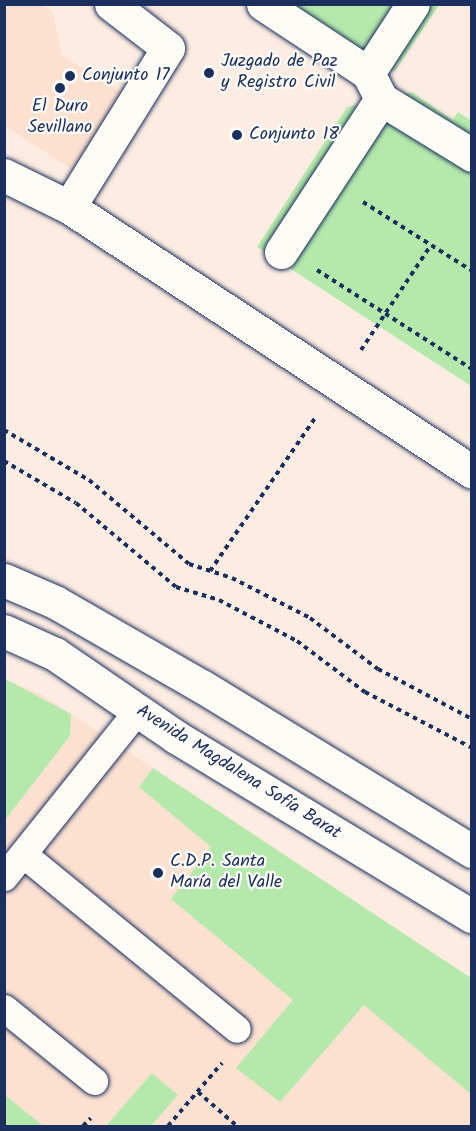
<!DOCTYPE html>
<html>
<head>
<meta charset="utf-8">
<style>
  body { margin:0 }
  #map { position:relative; width:476px; height:1131px; overflow:hidden; background:#fcece1; font-family:Kalam,sans-serif }
  div>[style] { position:absolute }
  .built>* { inset:0; background:#fce1d1 }
  .green>* { inset:0; background:#b5e9ab }
  .path>* { height:4px; margin-top:-2px; transform-origin:0; background:repeating-linear-gradient(90deg,#1b2f5e 0 4.5px,transparent 0 9px) }
  .roads { filter:drop-shadow(0 0 2px #1b2f5e) drop-shadow(0 0 2px #1b2f5e) }
  .lane>* { height:27px; margin:-13.5px; padding:0 13.5px; transform-origin:13.5px; border-radius:13.5px; background:#fdfcf7 }
  .street>* { height:33px; margin:-16.5px; padding:0 16.5px; transform-origin:16.5px; border-radius:16.5px; background:#fdfcf7 }
  .secondary>* { height:33px; margin:-16.5px; padding:0 16.5px; transform-origin:16.5px; border-radius:16.5px; background:#fdfcf7 }
  .dots>* { width:16px; height:16px; translate:-50% -50%; box-sizing:border-box; border:3px solid #fdfcf7; border-radius:50% }
  span { translate:-50% -50%; white-space:nowrap; text-align:center; line-height:1.15; -webkit-text-stroke:4.5px #fdfcf7; paint-order:stroke }
  .poi-label { font-size:18px; color:#1b2f5e }
  .left { translate:0 -50%; text-align:left }
  .street-label { font-size:18px; color:#1b2f5e }
  .frame { position:absolute; inset:0; border:6px solid #1b2f5e; pointer-events:none }
</style>
</head>
<body>
<div id="map">
  <div class="built">
    <i style="clip-path:polygon(4px 5px,43px 5px,53px 12px,62px 56px,136px 100px,87px 179px,5px 126px)"></i>
    <i style="clip-path:polygon(4px 679px,41px 694px,471px 978px,471px 1126px,5px 1126px)"></i>
  </div>
  <div class="green">
    <i style="clip-path:polygon(263px 5px,439px 5px,395px 71px,368px 73px)"></i>
    <i style="clip-path:polygon(412px 92px,453px 120px,458px 112px,472px 121px,471px 386px,257px 247px,347px 107px)"></i>
    <i style="clip-path:polygon(5px 679px,71px 714px,70px 736px,5px 820px)"></i>
    <i style="clip-path:polygon(153px 768px,471px 978px,471px 1094px,364px 1005px,280px 1102px,236px 1068px,293px 1000px,171px 899px,211px 847px,139px 787px)"></i>
    <i style="clip-path:polygon(152px 1073px,178px 1095px,151px 1126px,106px 1126px)"></i>
    <i style="clip-path:polygon(4px 1095px,5px 1095px,43px 1126px,5px 1126px)"></i>
  </div>
  <div class="path">
    <i style="left:363px;top:202px;width:129px;rotate:32.3deg"></i>
    <i style="left:317px;top:270px;width:184px;rotate:32.6deg"></i>
    <i style="left:361px;top:350px;width:126px;rotate:-56.3deg"></i>
    <i style="left:4px;top:430px;width:99px;rotate:30.5deg"></i>
    <i style="left:89px;top:480px;width:131px;rotate:40deg"></i>
    <i style="left:189px;top:564px;width:45px;rotate:18deg"></i>
    <i style="left:232px;top:578px;width:88px;rotate:27.1deg"></i>
    <i style="left:310px;top:618px;width:85px;rotate:36.9deg"></i>
    <i style="left:378px;top:669px;width:106px;rotate:28deg"></i>
    <i style="left:4px;top:461px;width:83px;rotate:30.3deg"></i>
    <i style="left:76px;top:503px;width:131px;rotate:40deg"></i>
    <i style="left:176px;top:587px;width:45px;rotate:16.8deg"></i>
    <i style="left:219px;top:600px;width:88px;rotate:27.7deg"></i>
    <i style="left:297px;top:641px;width:85px;rotate:36.9deg"></i>
    <i style="left:365px;top:692px;width:121px;rotate:27.6deg"></i>
    <i style="left:210px;top:571px;width:186px;rotate:-55.5deg"></i>
    <i style="left:198px;top:1092px;width:52px;rotate:41.1deg"></i>
    <i style="left:83px;top:1126px;width:11px;rotate:-45deg"></i>
    <i style="left:168px;top:1126px;width:83px;rotate:-49.4deg"></i>
  </div>
  <div class="roads">
    <div class="lane">
      <i style="left:23px;top:854px;width:276px;rotate:39.3deg"></i>
      <i style="left:4px;top:877px;width:213px;rotate:-51.3deg"></i>
      <i style="left:4px;top:1008px;width:116px;rotate:39deg"></i>
    </div>
    <div class="street">
      <i style="left:263px;top:4px;width:126px;rotate:33.3deg"></i>
      <i style="left:368px;top:73px;width:29px;rotate:63deg"></i>
      <i style="left:368px;top:73px;width:82px;rotate:-56.9deg"></i>
      <i style="left:4px;top:175px;width:72px;rotate:26.2deg"></i>
      <i style="left:69px;top:207px;width:482px;rotate:33.3deg"></i>
      <i style="left:69px;top:207px;width:187px;rotate:-58.1deg"></i>
      <i style="left:168px;top:48px;width:72px;rotate:-142.3deg"></i>
      <i style="left:281px;top:252px;width:183px;rotate:-56.8deg"></i>
      <i style="left:381px;top:99px;width:107px;rotate:31.6deg"></i>
    </div>
    <div class="secondary">
      <i style="left:4px;top:580px;width:56px;rotate:23.3deg"></i>
      <i style="left:55px;top:602px;width:171px;rotate:29.9deg"></i>
      <i style="left:203px;top:687px;width:315px;rotate:31.4deg"></i>
      <i style="left:4px;top:631px;width:56px;rotate:24.3deg"></i>
      <i style="left:55px;top:654px;width:147px;rotate:34.4deg"></i>
      <i style="left:176px;top:737px;width:346px;rotate:31.2deg"></i>
    </div>
  </div>
  <div class="dots">
    <i style="left:209px;top:73px;background:#1b2f5e"></i>
    <i style="left:70px;top:76px;background:#1b2f5e"></i>
    <i style="left:60px;top:88px;background:#1b2f5e"></i>
    <i style="left:237px;top:135px;background:#1b2f5e"></i>
    <i style="left:158px;top:873px;background:#1b2f5e"></i>
  </div>
  <div class="poi-label">
    <span class="left" style="left:221px;top:73px">Juzgado de Paz<br>y Registro Civil</span>
    <span class="left" style="left:82px;top:76px">Conjunto 17</span>
    <span style="left:60px;top:118px">El Duro<br>Sevillano</span>
    <span class="left" style="left:249px;top:135px">Conjunto 18</span>
    <span class="left" style="left:170px;top:873px">C.D.P. Santa<br>María del Valle</span>
  </div>
  <div class="street-label">
    <span style="left:238px;top:773px;rotate:32deg">Avenida Magdalena Sofía Barat</span>
  </div>
  <div class="frame"></div>
</div>
</body>
</html>
